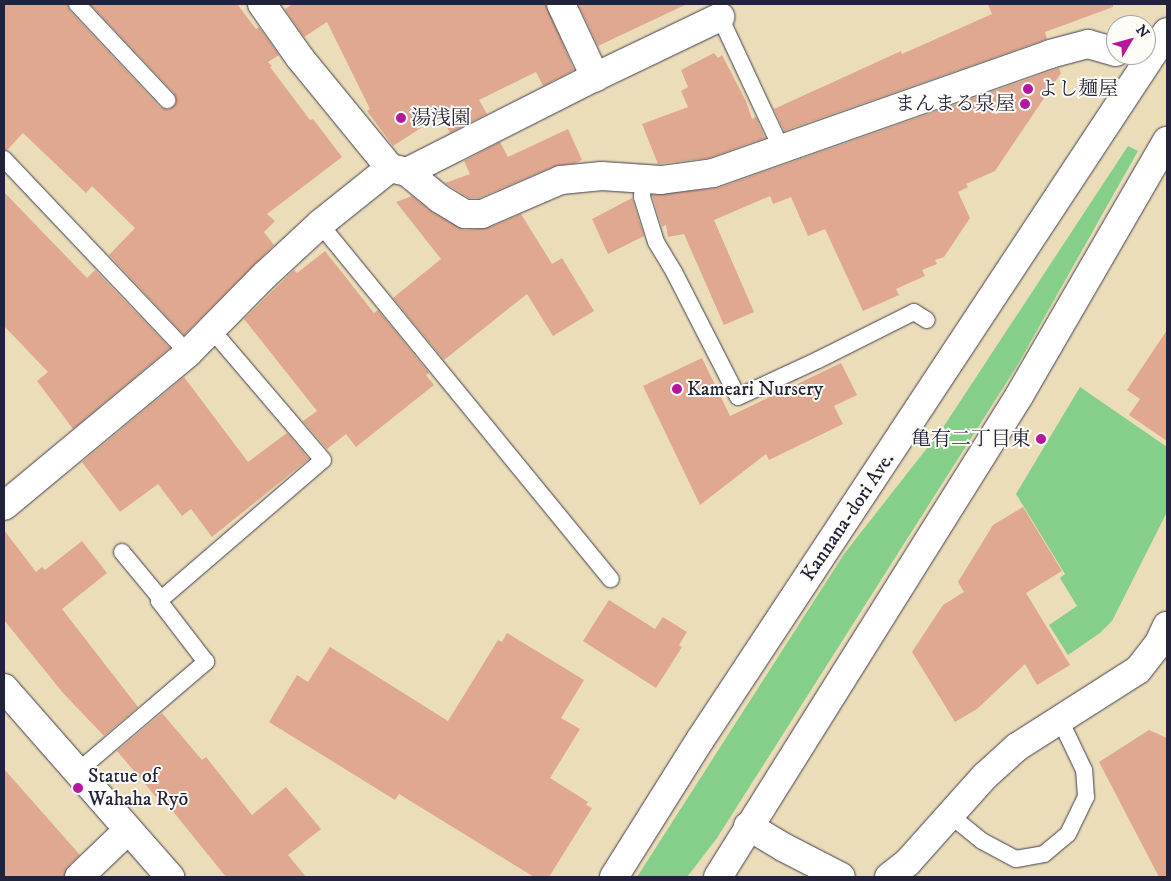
<!DOCTYPE html>
<html>
<head>
<meta charset="utf-8">
<style>
  body { margin:0 }
  #map { position:relative; width:1171px; height:881px; overflow:hidden; background:#ecddba; font-family:"IM FELL DW Pica","Noto Serif JP",serif }
  div>[style] { position:absolute }
  .green>* { inset:0; background:#86cf8b }
  .building>* { inset:0; background:#e0a890 }
  .roads { filter:drop-shadow(0 0 1px #403e4e) drop-shadow(0 0 1px #403e4e) }
  .service>* { height:16px; margin:-8px; padding:0 8px; transform-origin:8px; border-radius:8px; background:#fff }
  .minor>* { height:28px; margin:-14px; padding:0 14px; transform-origin:14px; border-radius:14px; background:#fff }
  .secondary>* { height:28px; margin:-14px; padding:0 14px; transform-origin:14px; border-radius:14px; background:#fff }
  .primary>* { height:28px; margin:-14px; padding:0 14px; transform-origin:14px; border-radius:14px; background:#fff }
  .dots>* { width:14px; height:14px; translate:-50% -50%; box-sizing:border-box; border:2px solid #fdfcf7; border-radius:50% }
  span { translate:-50% -50%; white-space:nowrap; text-align:center; line-height:1.15; -webkit-text-stroke:4px #fdfcf7; paint-order:stroke }
  .poi-label { font-size:20px; color:#22223b }
  .left { translate:0 -50%; text-align:left }
  .right { translate:-100% -50%; text-align:right }
  .street-label { font-size:20px; color:#22223b }
  .frame { position:absolute; inset:0; border:5px solid #22223b; pointer-events:none }
  .north { position:absolute; left:1106px; top:15px; width:50px; height:50px; box-sizing:border-box; background:#fdfcf7; border:1px solid #a5a5ac; border-radius:50%; rotate:53deg; font-size:14px; font-weight:700; line-height:20px; text-align:center; color:#22223b }
  .north::after { content:''; display:block; margin:auto; width:18px; height:22px; background:#b5179e; clip-path:polygon(50% 0,100% 100%,50% 72%,0 100%) }
</style>
</head>
<body>
<div id="map">
  <div class="green">
    <i style="clip-path:polygon(1128px 146px,1138px 151px,1017px 366px,717px 838px,687px 877px,637px 877px,844px 554px,942px 429px)"></i>
    <i style="clip-path:polygon(1080px 387px,1167px 447px,1167px 512px,1112px 621px,1100px 633px,1068px 655px,1049px 625px,1077px 606px,1060px 578px,1065px 574px,1016px 494px)"></i>
  </div>
  <div class="building">
    <i style="clip-path:polygon(4px 4px,67px 4px,70px 11px,160px 107px,169px 110px,176px 103px,174px 93px,90px 4px,237px 4px,256px 29px,259px 27px,279px 55px,268px 62px,272px 66px,270px 67px,310px 120px,313px 119px,342px 157px,267px 214px,275px 221px,264px 232px,274px 245px,184px 335px,109px 255px,135px 228px,92px 186px,86px 193px,23px 133px,7px 150px,4px 149px)"></i>
    <i style="clip-path:polygon(293px 4px,546px 4px,574px 70px,543px 86px,536px 72px,479px 100px,487px 114px,450px 133px,441px 115px,393px 146px,367px 111px,370px 109px,327px 22px,304px 37px,285px 9px)"></i>
    <i style="clip-path:polygon(578px 4px,687px 4px,598px 46px)"></i>
    <i style="clip-path:polygon(988px 4px,1113px 4px,1113px 7px,1045px 32px,1047px 39px,784px 131px,774px 109px,901px 51px,902px 54px,992px 14px)"></i>
    <i style="clip-path:polygon(714px 53px,718px 58px,722px 55px,746px 101px,752px 119px,756px 117px,765px 138px,709px 158px,658px 164px,642px 124px,688px 107px,681px 91px,688px 87px,681px 70px)"></i>
    <i style="clip-path:polygon(1059px 68px,1061px 73px,995px 171px,966px 184px,968px 187px,958px 192px,970px 218px,944px 257px,935px 260px,937px 264px,922px 270px,925px 276px,896px 289px,899px 295px,863px 311px,825px 229px,808px 236px,791px 197px,773px 204px,770px 196px,714px 220px,754px 312px,724px 325px,684px 234px,668px 237px,666px 225px,662px 227px,652px 195px,718px 188px)"></i>
    <i style="clip-path:polygon(568px 129px,582px 160px,576px 163px,555px 166px,479px 198px,469px 198px,445px 183px,470px 174px,464px 161px,500px 142px,508px 157px)"></i>
    <i style="clip-path:polygon(4px 192px,87px 278px,95px 270px,170px 348px,73px 429px,37px 381px,48px 372px,4px 326px)"></i>
    <i style="clip-path:polygon(412px 196px,432px 212px,464px 230px,488px 228px,521px 214px,552px 264px,562px 258px,594px 311px,553px 336px,527px 294px,444px 360px,393px 298px,441px 259px,396px 202px)"></i>
    <i style="clip-path:polygon(632px 198px,644px 236px,608px 254px,592px 219px)"></i>
    <i style="clip-path:polygon(325px 251px,374px 313px,378px 310px,429px 373px,426px 375px,434px 385px,356px 447px,346px 434px,327px 449px,303px 421px,317px 411px,244px 319px,294px 270px,297px 273px)"></i>
    <i style="clip-path:polygon(1167px 330px,1167px 441px,1129px 415px,1140px 399px,1127px 390px)"></i>
    <i style="clip-path:polygon(702px 358px,730px 416px,841px 363px,857px 395px,834px 406px,843px 424px,769px 460px,766px 454px,700px 505px,643px 386px)"></i>
    <i style="clip-path:polygon(184px 377px,248px 462px,287px 433px,309px 459px,212px 537px,191px 509px,182px 516px,158px 484px,120px 512px,82px 462px)"></i>
    <i style="clip-path:polygon(1023px 507px,1062px 571px,1026px 593px,1070px 665px,1037px 685px,1025px 664px,977px 709px,955px 722px,912px 652px,943px 605px,964px 592px,958px 582px,993px 525px)"></i>
    <i style="clip-path:polygon(4px 530px,36px 572px,42px 567px,45px 570px,82px 541px,107px 573px,62px 609px,138px 707px,104px 736px,63px 693px,4px 620px)"></i>
    <i style="clip-path:polygon(609px 600px,655px 629px,663px 617px,687px 632px,679px 645px,682px 647px,656px 688px,583px 641px)"></i>
    <i style="clip-path:polygon(507px 633px,584px 680px,561px 718px,580px 729px,550px 778px,588px 802px,586px 805px,592px 808px,549px 877px,534px 877px,399px 794px,395px 800px,269px 722px,297px 675px,308px 682px,330px 647px,448px 721px,498px 640px,502px 642px)"></i>
    <i style="clip-path:polygon(162px 713px,202px 760px,206px 757px,252px 815px,286px 787px,321px 829px,288px 855px,306px 877px,226px 877px,159px 794px,156px 797px,117px 751px)"></i>
    <i style="clip-path:polygon(1149px 730px,1167px 738px,1167px 877px,1159px 877px,1099px 762px)"></i>
    <i style="clip-path:polygon(4px 769px,80px 855px,68px 866px,64px 877px,4px 877px)"></i>
  </div>
  <div class="roads">
    <div class="service">
      <i style="left:77px;top:4px;width:132px;rotate:46.8deg"></i>
      <i style="left:720px;top:17px;width:147px;rotate:65deg"></i>
      <i style="left:4px;top:159px;width:267px;rotate:46.5deg"></i>
      <i style="left:643px;top:179px;width:18px;rotate:93deg"></i>
      <i style="left:642px;top:197px;width:47px;rotate:72.7deg"></i>
      <i style="left:656px;top:242px;width:35px;rotate:59deg"></i>
      <i style="left:674px;top:272px;width:140px;rotate:62.9deg"></i>
      <i style="left:738px;top:397px;width:88px;rotate:-24.8deg"></i>
      <i style="left:818px;top:360px;width:107px;rotate:-26.6deg"></i>
      <i style="left:914px;top:312px;width:15px;rotate:32deg"></i>
      <i style="left:320px;top:224px;width:459px;rotate:50.7deg"></i>
      <i style="left:122px;top:552px;width:61px;rotate:50.3deg"></i>
      <i style="left:77px;top:772px;width:170px;rotate:-40.5deg"></i>
      <i style="left:206px;top:662px;width:77px;rotate:-127.6deg"></i>
      <i style="left:159px;top:601px;width:216px;rotate:-40.7deg"></i>
      <i style="left:323px;top:460px;width:171px;rotate:-130.5deg"></i>
      <i style="left:950px;top:815px;width:41px;rotate:39.1deg"></i>
      <i style="left:982px;top:841px;width:38px;rotate:28deg"></i>
      <i style="left:1016px;top:859px;width:28px;rotate:-10deg"></i>
      <i style="left:1044px;top:854px;width:31px;rotate:-40deg"></i>
      <i style="left:1068px;top:834px;width:41px;rotate:-64.1deg"></i>
      <i style="left:1086px;top:797px;width:27px;rotate:-94deg"></i>
      <i style="left:1084px;top:770px;width:55px;rotate:-115.6deg"></i>
    </div>
    <div class="minor">
      <i style="left:262px;top:4px;width:66px;rotate:54.9deg"></i>
      <i style="left:300px;top:58px;width:142px;rotate:50.7deg"></i>
      <i style="left:561px;top:4px;width:81px;rotate:65deg"></i>
      <i style="left:407px;top:172px;width:43px;rotate:39.3deg"></i>
      <i style="left:440px;top:199px;width:29px;rotate:31deg"></i>
      <i style="left:465px;top:214px;width:17px"></i>
      <i style="left:482px;top:214px;width:86px;rotate:-23.3deg"></i>
      <i style="left:561px;top:180px;width:41px;rotate:-5.6deg"></i>
      <i style="left:602px;top:176px;width:59px;rotate:3.9deg"></i>
      <i style="left:661px;top:180px;width:52px;rotate:-7.7deg"></i>
      <i style="left:713px;top:173px;width:357px;rotate:-19.4deg"></i>
      <i style="left:1050px;top:54px;width:39px;rotate:-15deg"></i>
      <i style="left:1088px;top:44px;width:29px;rotate:16deg"></i>
      <i style="left:4px;top:506px;width:239px;rotate:-39.7deg"></i>
      <i style="left:188px;top:353px;width:110px;rotate:-45.4deg"></i>
      <i style="left:265px;top:275px;width:75px;rotate:-42.8deg"></i>
      <i style="left:320px;top:224px;width:90px;rotate:-38.7deg"></i>
      <i style="left:390px;top:168px;width:17px;rotate:13deg"></i>
      <i style="left:407px;top:172px;width:211px;rotate:-26.8deg"></i>
      <i style="left:595px;top:77px;width:139px;rotate:-25.6deg"></i>
      <i style="left:748px;top:826px;width:41px;rotate:31deg"></i>
      <i style="left:783px;top:847px;width:65px;rotate:27.3deg"></i>
      <i style="left:79px;top:877px;width:68px;rotate:-43.8deg"></i>
      <i style="left:889px;top:877px;width:24px;rotate:-38deg"></i>
      <i style="left:908px;top:862px;width:115px;rotate:-48.2deg"></i>
      <i style="left:985px;top:776px;width:43px;rotate:-42.2deg"></i>
      <i style="left:1017px;top:747px;width:143px;rotate:-32.5deg"></i>
      <i style="left:1138px;top:670px;width:34px;rotate:-52deg"></i>
      <i style="left:1159px;top:643px;width:19px;rotate:-65deg"></i>
    </div>
    <div class="secondary">
      <i style="left:4px;top:688px;width:252px;rotate:48.7deg"></i>
    </div>
    <div class="primary">
      <i style="left:614px;top:877px;width:162px;rotate:-57.9deg"></i>
      <i style="left:700px;top:740px;width:848px;rotate:-56.59deg"></i>
      <i style="left:718px;top:877px;width:567px;rotate:-57.96deg"></i>
      <i style="left:1019px;top:396px;width:295px;rotate:-59.9deg"></i>
    </div>
  </div>
  <div class="dots">
    <i style="left:1028px;top:89px;background:#b5179e"></i>
    <i style="left:1025px;top:104px;background:#b5179e"></i>
    <i style="left:401px;top:118px;background:#b5179e"></i>
    <i style="left:677px;top:389px;background:#b5179e"></i>
    <i style="left:1041px;top:439px;background:#b5179e"></i>
    <i style="left:78px;top:788px;background:#b5179e"></i>
  </div>
  <div class="poi-label">
    <span class="left" style="left:1038px;top:89px">よし麺屋</span>
    <span class="right" style="left:1015px;top:104px">まんまる泉屋</span>
    <span class="left" style="left:411px;top:118px">湯浅園</span>
    <span class="left" style="left:687px;top:389px">Kameari Nursery</span>
    <span class="right" style="left:1031px;top:439px">亀有二丁目東</span>
    <span class="left" style="left:88px;top:788px">Statue of<br>Wahaha Ryō</span>
  </div>
  <div class="street-label">
    <span style="left:848px;top:517px;rotate:-56deg">Kannana-dori Ave.</span>
  </div>
  <div class="frame"></div>
  <div class="north">N</div>
</div>
</body>
</html>
